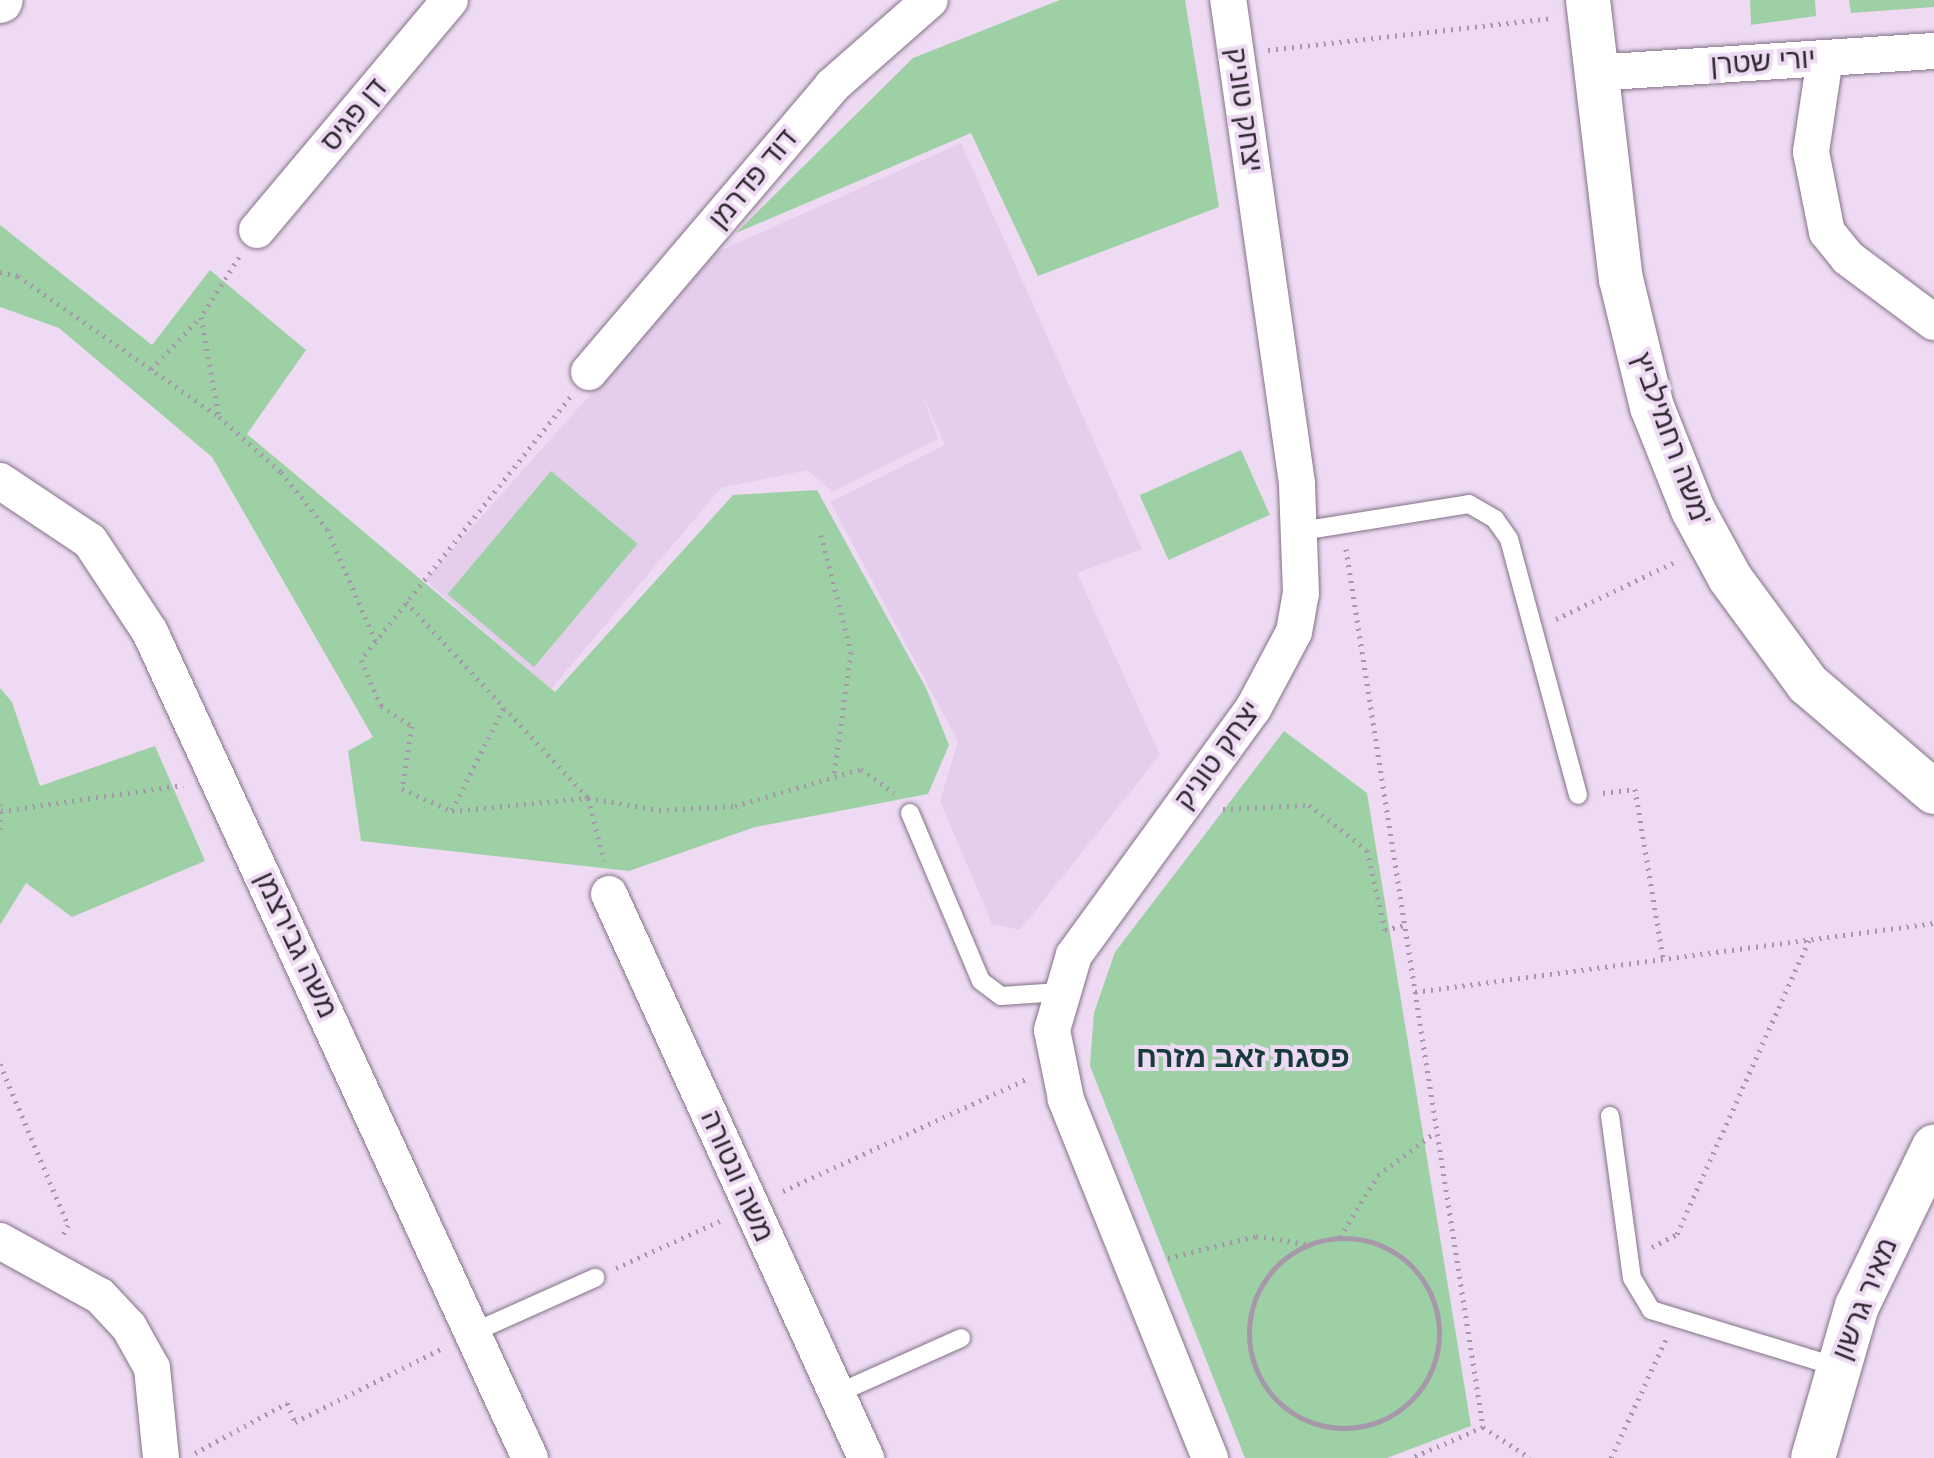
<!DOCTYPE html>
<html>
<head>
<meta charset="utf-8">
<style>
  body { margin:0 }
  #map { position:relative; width:1934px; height:1458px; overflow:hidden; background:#eedbf3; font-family:Arial,Heebo,sans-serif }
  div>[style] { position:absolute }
  .built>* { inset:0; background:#e5ceeb }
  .green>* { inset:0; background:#9ed0a6; transform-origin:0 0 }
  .path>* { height:5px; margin-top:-2.5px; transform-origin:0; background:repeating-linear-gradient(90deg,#a698aa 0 2px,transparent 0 8px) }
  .path>.ring { margin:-2.5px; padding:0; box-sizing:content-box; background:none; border:5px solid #a698aa; border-radius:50% }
  .roads { filter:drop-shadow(0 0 2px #837287) drop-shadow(0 0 2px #837287) }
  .service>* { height:18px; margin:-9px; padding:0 9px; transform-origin:9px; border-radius:9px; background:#fff }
  .minor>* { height:36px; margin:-18px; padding:0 18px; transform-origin:18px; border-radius:18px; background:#fff }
  .tertiary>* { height:44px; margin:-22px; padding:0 22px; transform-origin:22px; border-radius:22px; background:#fff }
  span { translate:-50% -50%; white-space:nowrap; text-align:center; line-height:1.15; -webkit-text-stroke:8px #eedbf3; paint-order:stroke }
  .street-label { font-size:28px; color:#2f2830 }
  .neighbourhood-label { font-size:30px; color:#173a3a; font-weight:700 }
</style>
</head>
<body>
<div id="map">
  <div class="built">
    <i style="clip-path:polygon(961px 143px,1142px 549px,1077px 573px,1160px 755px,1020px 930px,992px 924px,940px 801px,958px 741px,830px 502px,945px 445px,922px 394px,938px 439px,832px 492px,808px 470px,721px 488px,551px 689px,425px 580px,717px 252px)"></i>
  </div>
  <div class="green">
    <i style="clip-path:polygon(1060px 0,1185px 0,1219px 207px,1038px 276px,971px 133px,736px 233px,913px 58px)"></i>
    <i style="clip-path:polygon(1750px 0,1815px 0,1816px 16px,1751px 25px)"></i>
    <i style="clip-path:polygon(1849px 0,1934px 0,1934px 7px,1851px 13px)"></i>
    <i style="clip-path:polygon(0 225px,152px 345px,210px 270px,306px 350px,247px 434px,555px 692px,733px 495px,817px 490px,926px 688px,949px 745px,928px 794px,755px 827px,629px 871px,361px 841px,348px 751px,373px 737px,212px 457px,59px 328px,0 307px)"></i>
    <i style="left:1241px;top:450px;width:71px;height:111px;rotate:66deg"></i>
    <i style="left:551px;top:471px;width:113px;height:161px;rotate:40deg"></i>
    <i style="clip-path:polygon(0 688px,12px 702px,40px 786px,155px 746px,205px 861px,72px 917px,26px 883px,0 925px)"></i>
    <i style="clip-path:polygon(1284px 731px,1367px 793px,1471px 1426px,1387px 1458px,1245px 1458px,1090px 1066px,1094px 1013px,1115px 952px)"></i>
  </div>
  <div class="path">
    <i style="left:1268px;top:50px;width:286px;rotate:-6.4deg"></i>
    <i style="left:239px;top:257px;width:71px;rotate:122.3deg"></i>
    <i style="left:201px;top:317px;width:102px;rotate:79.8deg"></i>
    <i style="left:219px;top:417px;width:83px;rotate:41.6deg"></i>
    <i style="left:281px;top:472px;width:73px;rotate:51.1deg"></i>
    <i style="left:327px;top:529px;width:123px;rotate:66.6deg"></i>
    <i style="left:0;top:272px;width:18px;rotate:13deg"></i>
    <i style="left:18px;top:276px;width:244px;rotate:35deg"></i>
    <i style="left:151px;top:369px;width:71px;rotate:-46.1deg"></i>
    <i style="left:570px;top:397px;width:336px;rotate:128.5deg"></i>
    <i style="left:361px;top:660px;width:50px;rotate:66.5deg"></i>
    <i style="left:381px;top:706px;width:37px;rotate:33deg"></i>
    <i style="left:412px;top:726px;width:64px;rotate:99deg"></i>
    <i style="left:402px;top:789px;width:55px;rotate:23.7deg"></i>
    <i style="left:452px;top:811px;width:137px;rotate:-5.5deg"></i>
    <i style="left:588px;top:798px;width:65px;rotate:75.7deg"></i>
    <i style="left:821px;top:535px;width:121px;rotate:75.6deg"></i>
    <i style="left:851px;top:652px;width:124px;rotate:97.9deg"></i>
    <i style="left:1346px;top:549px;width:889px;rotate:81.13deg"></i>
    <i style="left:1483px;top:1427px;width:78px;rotate:156.7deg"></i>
    <i style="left:406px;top:602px;width:267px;rotate:47.1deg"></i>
    <i style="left:588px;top:798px;width:72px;rotate:9.6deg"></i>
    <i style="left:659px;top:810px;width:76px;rotate:-3deg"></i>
    <i style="left:735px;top:806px;width:131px;rotate:-16.4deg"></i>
    <i style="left:861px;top:769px;width:41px;rotate:36deg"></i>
    <i style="left:1556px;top:619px;width:134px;rotate:-25.6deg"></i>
    <i style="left:1603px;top:793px;width:32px;rotate:-7deg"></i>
    <i style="left:1635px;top:789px;width:172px;rotate:80.6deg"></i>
    <i style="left:0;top:804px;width:25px;rotate:90deg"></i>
    <i style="left:1223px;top:809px;width:86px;rotate:-2.7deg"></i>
    <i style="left:1309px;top:805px;width:73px;rotate:37.8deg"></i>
    <i style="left:1367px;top:850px;width:82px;rotate:77.3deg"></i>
    <i style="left:1385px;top:930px;width:21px;rotate:-14deg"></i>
    <i style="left:452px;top:810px;width:115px;rotate:-63.2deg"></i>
    <i style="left:1px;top:811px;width:184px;rotate:-8.1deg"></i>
    <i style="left:1415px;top:992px;width:524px;rotate:-7.57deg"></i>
    <i style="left:0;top:1064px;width:175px;rotate:67.1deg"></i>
    <i style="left:68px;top:1225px;width:11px;rotate:117deg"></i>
    <i style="left:783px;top:1191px;width:271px;rotate:-24.7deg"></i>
    <i style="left:1340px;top:1237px;width:73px;rotate:-58.5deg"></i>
    <i style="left:1378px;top:1175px;width:72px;rotate:-36.6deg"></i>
    <i class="ring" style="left:1249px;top:1238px;width:185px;height:185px"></i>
    <i style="left:1652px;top:1247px;width:28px;rotate:-27deg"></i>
    <i style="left:1677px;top:1234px;width:322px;rotate:-65.8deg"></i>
    <i style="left:1168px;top:1258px;width:91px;rotate:-14deg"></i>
    <i style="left:1256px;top:1236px;width:51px;rotate:9.1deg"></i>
    <i style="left:616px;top:1268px;width:114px;rotate:-24.3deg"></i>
    <i style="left:1483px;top:1427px;width:56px;rotate:33.4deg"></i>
    <i style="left:195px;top:1453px;width:105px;rotate:-28.5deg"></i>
    <i style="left:287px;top:1403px;width:21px;rotate:67deg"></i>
    <i style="left:295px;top:1422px;width:163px;rotate:-26.6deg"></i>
    <i style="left:1611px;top:1458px;width:131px;rotate:-65.2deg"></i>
  </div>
  <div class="roads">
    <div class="service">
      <i style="left:1301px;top:531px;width:170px;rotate:-9.1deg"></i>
      <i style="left:1469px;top:504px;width:30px;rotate:30deg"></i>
      <i style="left:1495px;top:519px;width:24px;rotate:55deg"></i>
      <i style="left:1509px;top:539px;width:265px;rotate:74.9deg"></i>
      <i style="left:910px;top:813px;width:182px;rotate:67.1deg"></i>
      <i style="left:981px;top:981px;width:25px;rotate:37deg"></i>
      <i style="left:1001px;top:996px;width:59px;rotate:-3.9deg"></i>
      <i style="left:1610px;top:1116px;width:163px;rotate:82.3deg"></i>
      <i style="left:1632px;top:1278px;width:37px;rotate:59deg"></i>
      <i style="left:1651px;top:1310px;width:195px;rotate:17deg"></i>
      <i style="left:474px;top:1332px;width:133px;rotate:-24.1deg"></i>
      <i style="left:836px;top:1394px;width:137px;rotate:-24.1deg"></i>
    </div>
    <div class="minor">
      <i style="left:1825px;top:58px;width:95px;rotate:98.5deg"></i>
      <i style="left:1811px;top:152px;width:82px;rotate:78.7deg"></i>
      <i style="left:1827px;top:232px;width:33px;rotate:51deg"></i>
      <i style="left:1848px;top:258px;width:107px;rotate:36.7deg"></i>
      <i style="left:1593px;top:73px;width:342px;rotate:-3.7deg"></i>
      <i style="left:257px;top:230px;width:300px;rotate:-50deg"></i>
      <i style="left:589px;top:372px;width:375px;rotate:-49.6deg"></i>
      <i style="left:832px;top:86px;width:130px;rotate:-41.3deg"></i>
      <i style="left:0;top:481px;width:108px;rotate:33.7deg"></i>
      <i style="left:90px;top:541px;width:109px;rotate:56.6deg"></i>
      <i style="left:150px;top:632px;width:909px;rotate:65.3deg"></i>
      <i style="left:609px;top:894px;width:620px;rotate:65.5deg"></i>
      <i style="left:0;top:1241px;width:114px;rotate:28.8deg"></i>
      <i style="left:100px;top:1296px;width:42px;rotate:46.9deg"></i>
      <i style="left:129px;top:1327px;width:47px;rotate:60.7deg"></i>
      <i style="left:152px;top:1368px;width:90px;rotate:84.3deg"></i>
      <i style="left:1210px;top:1458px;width:387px;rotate:-111.9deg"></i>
      <i style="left:1066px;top:1099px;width:70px;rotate:-101.5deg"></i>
      <i style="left:1052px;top:1030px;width:78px;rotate:-73.7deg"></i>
      <i style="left:1074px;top:955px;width:304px;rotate:-54deg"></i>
      <i style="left:1253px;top:709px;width:87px;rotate:-62deg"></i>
      <i style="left:1294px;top:632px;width:39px;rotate:-80deg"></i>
      <i style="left:1301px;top:594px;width:111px;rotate:-92.1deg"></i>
      <i style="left:1297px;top:483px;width:488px;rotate:-98.1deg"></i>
    </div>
    <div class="tertiary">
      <i style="left:1588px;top:0;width:281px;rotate:83.3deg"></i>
      <i style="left:1621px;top:279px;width:132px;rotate:76.4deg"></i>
      <i style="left:1652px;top:407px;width:111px;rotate:68.3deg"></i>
      <i style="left:1693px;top:510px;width:77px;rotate:61.4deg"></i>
      <i style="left:1730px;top:578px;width:132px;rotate:53.7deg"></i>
      <i style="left:1808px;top:684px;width:166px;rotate:40.6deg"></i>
      <i style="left:0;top:1px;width:1px;rotate:-45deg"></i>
      <i style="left:1813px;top:1458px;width:158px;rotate:-73.9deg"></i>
      <i style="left:1857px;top:1306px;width:177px;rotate:-64.2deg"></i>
    </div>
  </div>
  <div class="street-label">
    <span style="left:1763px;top:62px;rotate:-4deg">יורי שטרן</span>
    <span style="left:1244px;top:110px;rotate:82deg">יצחק טוניק</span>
    <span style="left:354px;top:115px;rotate:-50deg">דן פגיס</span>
    <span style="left:753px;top:179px;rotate:-50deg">דוד פדרמן</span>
    <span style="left:1671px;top:439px;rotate:70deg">משה רחמילביץ'</span>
    <span style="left:1218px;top:755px;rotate:-54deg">יצחק טוניק</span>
    <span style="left:296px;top:945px;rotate:65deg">משה גבירצמן</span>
    <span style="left:737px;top:1176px;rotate:66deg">משה ונטורה</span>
    <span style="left:1865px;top:1299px;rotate:-68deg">מאיר גרשון</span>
  </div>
  <div class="neighbourhood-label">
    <span style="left:1243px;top:1057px">פסגת זאב מזרח</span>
  </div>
</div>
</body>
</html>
